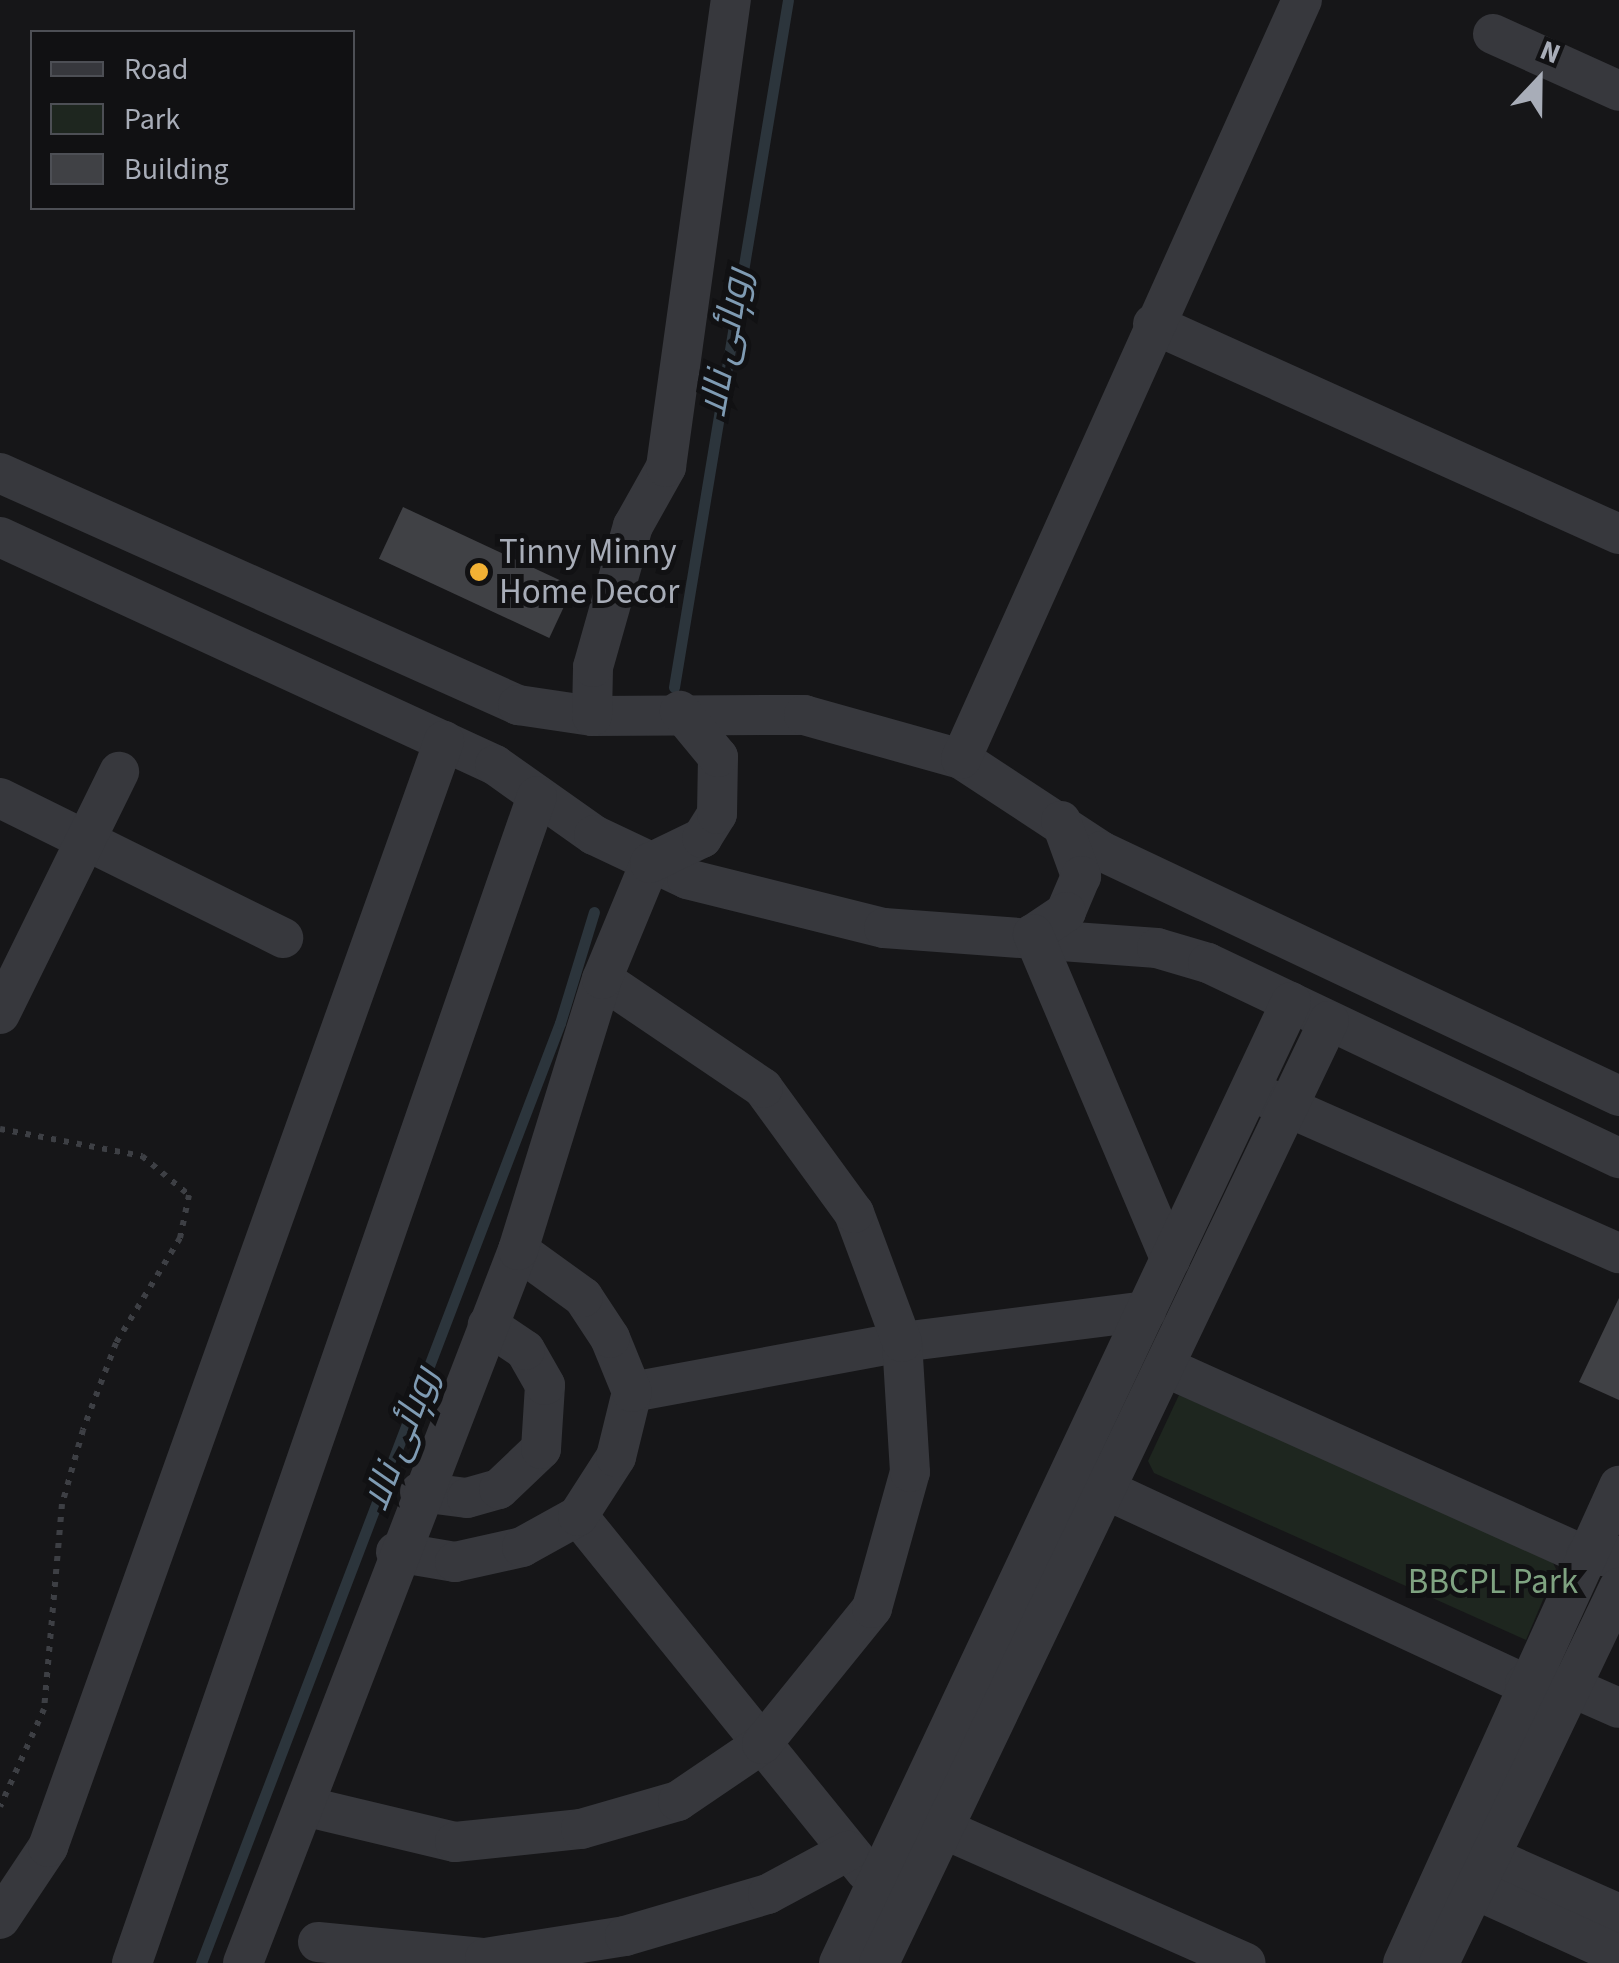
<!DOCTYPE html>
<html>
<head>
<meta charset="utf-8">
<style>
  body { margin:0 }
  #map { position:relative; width:1619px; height:1963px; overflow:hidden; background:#161618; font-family:"Source Sans 3",Cairo,sans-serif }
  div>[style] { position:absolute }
  .green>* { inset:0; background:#1e261f }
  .stream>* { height:11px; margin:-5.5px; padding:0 5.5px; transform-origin:5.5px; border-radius:5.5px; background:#2c353c }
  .building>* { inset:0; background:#404145; transform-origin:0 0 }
  .path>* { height:6px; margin-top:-3px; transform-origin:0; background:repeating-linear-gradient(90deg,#3d3f44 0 5px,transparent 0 13px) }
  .minor>* { height:40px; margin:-20px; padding:0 20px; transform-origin:20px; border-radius:20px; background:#37383d }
  .dots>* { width:28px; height:28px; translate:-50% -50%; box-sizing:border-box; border:5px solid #111113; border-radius:50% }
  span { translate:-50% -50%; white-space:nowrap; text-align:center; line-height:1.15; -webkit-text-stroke:10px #111113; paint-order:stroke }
  .poi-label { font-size:35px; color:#a8adb8 }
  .left { translate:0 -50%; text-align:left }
  .park-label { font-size:35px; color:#7fa381 }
  .water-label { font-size:38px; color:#7f9bb3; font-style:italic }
  .legend { position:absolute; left:30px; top:30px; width:325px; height:180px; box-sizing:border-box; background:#111113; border:2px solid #4d4f55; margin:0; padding:12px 18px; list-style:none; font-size:30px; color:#a8adb8 }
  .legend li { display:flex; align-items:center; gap:20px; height:50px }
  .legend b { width:50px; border:2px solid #4d4f55 }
  .north { position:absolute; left:1489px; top:30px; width:100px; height:100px; -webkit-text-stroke:8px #111113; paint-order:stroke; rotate:22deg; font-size:28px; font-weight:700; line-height:40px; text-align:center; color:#a8adb8 }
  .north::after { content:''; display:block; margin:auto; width:35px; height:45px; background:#a8adb8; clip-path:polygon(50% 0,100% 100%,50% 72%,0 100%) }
</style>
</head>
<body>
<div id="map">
  <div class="green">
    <i style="clip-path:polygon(1179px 1395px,1551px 1559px,1556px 1569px,1526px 1640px,1154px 1473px,1148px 1461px)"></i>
  </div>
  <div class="stream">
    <i style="left:674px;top:687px;width:696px;rotate:-80.58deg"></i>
    <i style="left:201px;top:1963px;width:1006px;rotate:-69.1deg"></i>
    <i style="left:560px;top:1023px;width:116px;rotate:-73deg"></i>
  </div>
  <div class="building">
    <i style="left:403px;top:507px;width:188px;height:57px;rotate:25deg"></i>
    <i style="clip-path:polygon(1619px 1298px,1619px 1400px,1579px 1382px)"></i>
  </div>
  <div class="path">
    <i style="left:0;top:1129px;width:145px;rotate:10.8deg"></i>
    <i style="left:142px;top:1156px;width:61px;rotate:39.7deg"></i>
    <i style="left:189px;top:1195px;width:44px;rotate:101.8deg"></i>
    <i style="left:180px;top:1238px;width:123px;rotate:121.4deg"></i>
    <i style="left:116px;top:1343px;width:93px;rotate:110.8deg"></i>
    <i style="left:83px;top:1430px;width:77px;rotate:105.8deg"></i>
    <i style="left:62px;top:1504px;width:206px;rotate:95deg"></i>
    <i style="left:44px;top:1709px;width:107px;rotate:114.2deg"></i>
  </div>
  <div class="minor">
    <i style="left:1493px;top:34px;width:138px;rotate:24.3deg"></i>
    <i style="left:1153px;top:324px;width:511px;rotate:24.26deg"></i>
    <i style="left:0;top:473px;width:568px;rotate:24.13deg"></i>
    <i style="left:518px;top:705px;width:75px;rotate:8.5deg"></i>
    <i style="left:592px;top:716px;width:212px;rotate:-0.3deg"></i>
    <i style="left:804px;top:715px;width:163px;rotate:15.7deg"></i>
    <i style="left:961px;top:759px;width:168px;rotate:33.3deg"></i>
    <i style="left:1101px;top:851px;width:573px;rotate:25.31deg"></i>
    <i style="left:0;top:537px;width:545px;rotate:24.73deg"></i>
    <i style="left:495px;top:765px;width:121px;rotate:35.3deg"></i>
    <i style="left:594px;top:835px;width:103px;rotate:25.3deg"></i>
    <i style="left:687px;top:879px;width:203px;rotate:14deg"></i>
    <i style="left:884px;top:928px;width:274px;rotate:4.2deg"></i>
    <i style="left:1157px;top:948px;width:53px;rotate:16.4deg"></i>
    <i style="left:1208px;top:963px;width:455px;rotate:25.4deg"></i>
    <i style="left:592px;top:716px;width:49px;rotate:-88.8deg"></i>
    <i style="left:593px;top:667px;width:147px;rotate:-74.2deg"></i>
    <i style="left:633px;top:526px;width:68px;rotate:-60.8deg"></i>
    <i style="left:666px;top:467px;width:472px;rotate:-82.1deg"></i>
    <i style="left:961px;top:759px;width:832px;rotate:-65.81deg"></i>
    <i style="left:0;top:798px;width:316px;rotate:26.3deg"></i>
    <i style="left:1061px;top:821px;width:59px;rotate:70deg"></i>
    <i style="left:1081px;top:876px;width:39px;rotate:113deg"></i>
    <i style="left:1066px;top:912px;width:40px;rotate:146deg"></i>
    <i style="left:1033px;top:934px;width:353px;rotate:67.1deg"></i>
    <i style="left:0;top:1014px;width:270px;rotate:-63.8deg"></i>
    <i style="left:1267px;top:1098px;width:385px;rotate:23.8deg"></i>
    <i style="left:1165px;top:1367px;width:461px;rotate:24.2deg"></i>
    <i style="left:1586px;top:1556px;width:33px"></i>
    <i style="left:632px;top:1392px;width:275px;rotate:-10.5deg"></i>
    <i style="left:902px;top:1342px;width:246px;rotate:-7.2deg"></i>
    <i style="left:1083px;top:1479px;width:487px;rotate:24.9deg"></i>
    <i style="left:1525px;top:1684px;width:46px;rotate:3.7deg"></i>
    <i style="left:1571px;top:1687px;width:52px;rotate:23.6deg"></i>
    <i style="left:420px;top:1492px;width:47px;rotate:7.3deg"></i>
    <i style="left:467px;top:1498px;width:33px;rotate:-16deg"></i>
    <i style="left:499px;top:1489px;width:58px;rotate:-43.6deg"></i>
    <i style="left:541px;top:1449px;width:64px;rotate:-86.4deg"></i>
    <i style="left:545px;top:1385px;width:40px;rotate:-119.7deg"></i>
    <i style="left:525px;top:1350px;width:45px;rotate:-146deg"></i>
    <i style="left:578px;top:1516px;width:457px;rotate:51deg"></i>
    <i style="left:396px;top:1552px;width:60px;rotate:9.6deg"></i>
    <i style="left:455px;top:1562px;width:69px;rotate:-12.6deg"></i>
    <i style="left:522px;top:1547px;width:64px;rotate:-29deg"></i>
    <i style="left:578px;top:1516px;width:70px;rotate:-57.2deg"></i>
    <i style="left:616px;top:1457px;width:67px;rotate:-76.2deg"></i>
    <i style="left:632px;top:1392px;width:58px;rotate:-112.2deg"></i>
    <i style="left:610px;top:1338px;width:49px;rotate:-123.4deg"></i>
    <i style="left:583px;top:1297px;width:80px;rotate:-144.1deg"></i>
    <i style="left:304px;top:1806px;width:155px;rotate:13.4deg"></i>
    <i style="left:455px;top:1842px;width:127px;rotate:-5.9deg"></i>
    <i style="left:581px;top:1829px;width:101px;rotate:-16.1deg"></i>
    <i style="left:678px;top:1801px;width:102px;rotate:-34.2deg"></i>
    <i style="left:762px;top:1744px;width:175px;rotate:-51deg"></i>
    <i style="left:872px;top:1608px;width:141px;rotate:-74.4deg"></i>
    <i style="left:910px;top:1472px;width:130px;rotate:-93.5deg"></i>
    <i style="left:902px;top:1342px;width:138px;rotate:-110.4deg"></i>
    <i style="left:854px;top:1213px;width:155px;rotate:-126.1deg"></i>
    <i style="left:763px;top:1088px;width:194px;rotate:-145.9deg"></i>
    <i style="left:921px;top:1819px;width:355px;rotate:23.9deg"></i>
    <i style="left:1468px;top:1847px;width:165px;rotate:23.9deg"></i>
    <i style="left:1450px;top:1878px;width:186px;rotate:24.5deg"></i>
    <i style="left:0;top:1919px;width:87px;rotate:-56.3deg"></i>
    <i style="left:48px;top:1847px;width:1175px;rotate:-70.3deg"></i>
    <i style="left:318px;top:1942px;width:168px;rotate:5.5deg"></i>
    <i style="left:485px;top:1958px;width:142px;rotate:-8.9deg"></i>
    <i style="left:625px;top:1936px;width:149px;rotate:-16.4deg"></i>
    <i style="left:768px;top:1894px;width:91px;rotate:-28.3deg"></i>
    <i style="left:132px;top:1963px;width:1235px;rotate:-70.86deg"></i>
    <i style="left:243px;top:1963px;width:764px;rotate:-68.91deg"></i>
    <i style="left:518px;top:1250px;width:284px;rotate:-72.8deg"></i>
    <i style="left:602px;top:979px;width:126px;rotate:-67.5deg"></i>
    <i style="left:650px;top:863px;width:58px;rotate:-25.7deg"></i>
    <i style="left:702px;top:838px;width:28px;rotate:-58deg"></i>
    <i style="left:717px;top:814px;width:57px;rotate:-89deg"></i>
    <i style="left:718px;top:757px;width:60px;rotate:-129.6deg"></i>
    <i style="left:839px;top:1963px;width:1062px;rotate:-64.81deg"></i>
    <i style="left:879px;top:1963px;width:1044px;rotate:-64.47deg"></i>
    <i style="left:1403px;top:1963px;width:524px;rotate:-65.64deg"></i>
    <i style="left:1439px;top:1963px;width:416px;rotate:-64.4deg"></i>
  </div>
  <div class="dots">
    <i style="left:479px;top:572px;background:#f2b134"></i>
  </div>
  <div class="poi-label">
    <span class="left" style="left:499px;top:572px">Tinny Minny<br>Home Decor</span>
  </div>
  <div class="park-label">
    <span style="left:1493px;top:1582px">BBCPL Park</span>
  </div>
  <div class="water-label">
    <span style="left:726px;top:343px;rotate:-80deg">روہائی نالا</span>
    <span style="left:401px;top:1439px;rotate:-69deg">روہائی نالا</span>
  </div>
  <ul class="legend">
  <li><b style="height:12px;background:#37383d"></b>Road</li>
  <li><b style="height:28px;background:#1e261f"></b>Park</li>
  <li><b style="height:28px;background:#404145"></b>Building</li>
  </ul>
  <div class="north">N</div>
</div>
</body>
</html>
